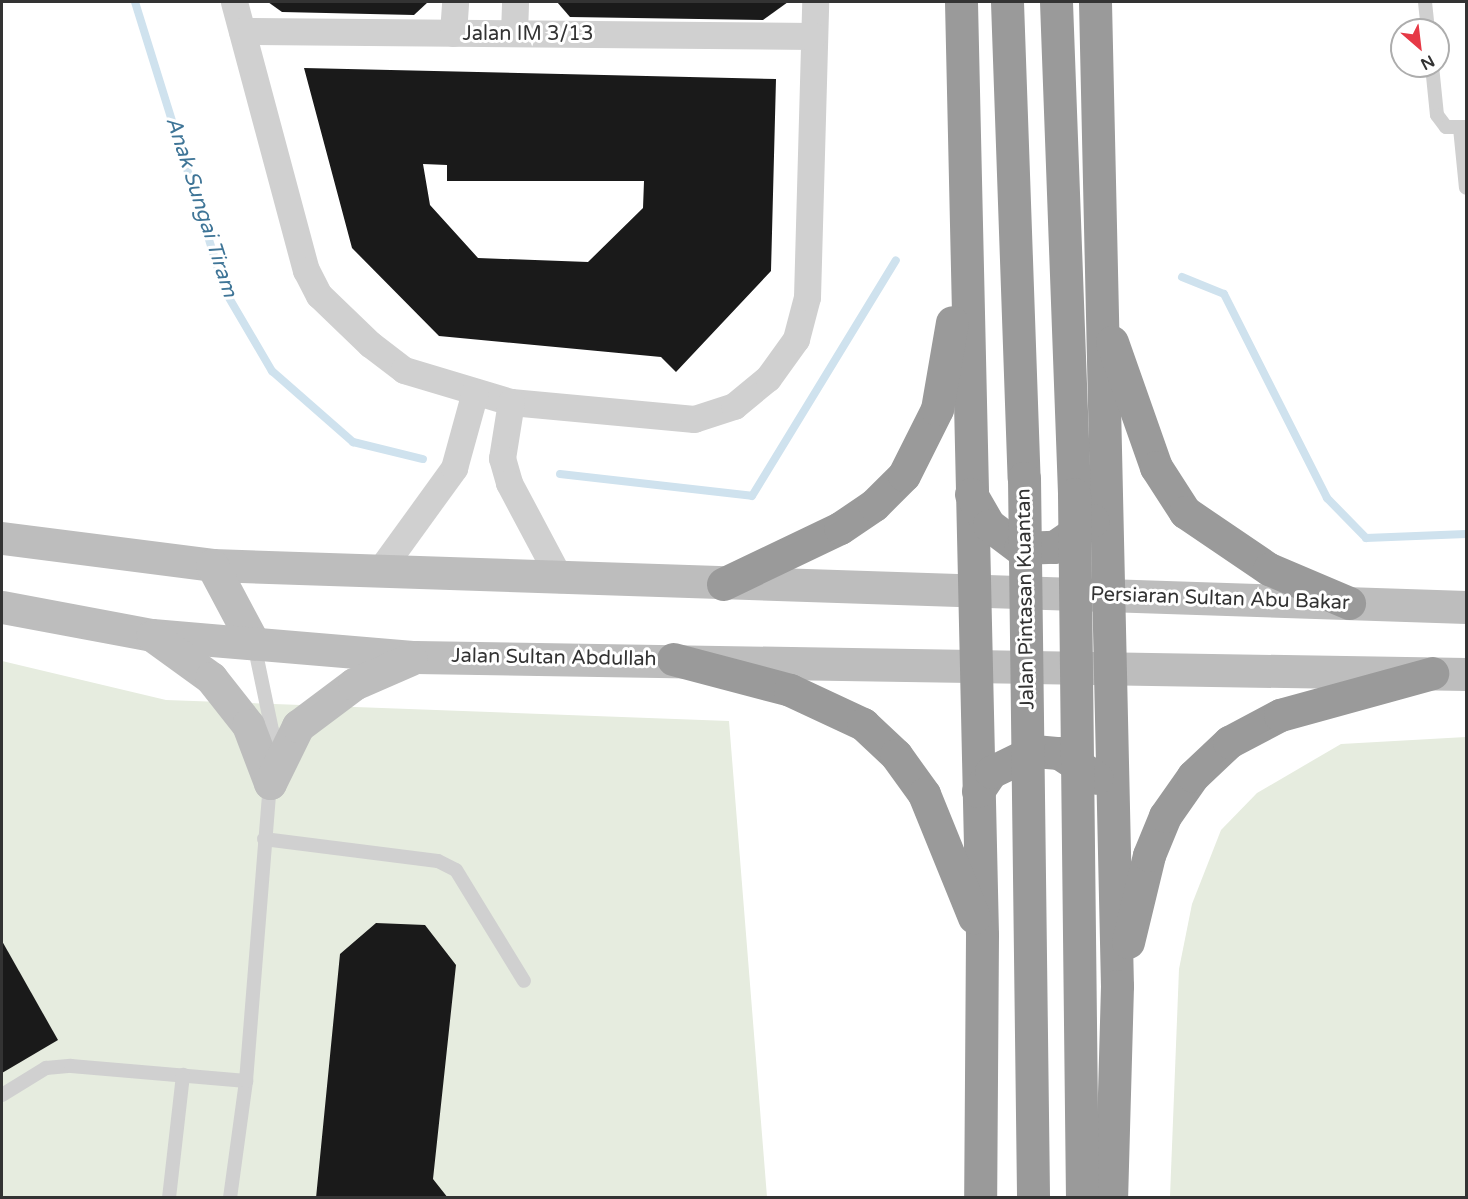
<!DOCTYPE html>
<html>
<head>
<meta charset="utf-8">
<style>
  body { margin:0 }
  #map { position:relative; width:1468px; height:1199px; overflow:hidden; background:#fff; font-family:"Varela Round",sans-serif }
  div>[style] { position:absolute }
  .green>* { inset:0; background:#e6ecdf }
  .stream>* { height:8px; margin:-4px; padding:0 4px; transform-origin:4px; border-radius:4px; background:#cfe2ee }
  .building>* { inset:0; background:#1a1a1a }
  .lane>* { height:14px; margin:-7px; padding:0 7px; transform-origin:7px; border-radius:7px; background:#d0d0d0 }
  .street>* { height:27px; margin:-13.5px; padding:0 13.5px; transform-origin:13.5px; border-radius:13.5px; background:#d0d0d0 }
  .secondary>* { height:33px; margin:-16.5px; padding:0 16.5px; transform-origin:16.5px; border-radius:16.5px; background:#bdbdbd }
  .highway>* { height:33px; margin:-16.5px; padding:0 16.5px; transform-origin:16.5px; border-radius:16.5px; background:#9a9a9a }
  .highway-bridge>* { height:33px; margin:-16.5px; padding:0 16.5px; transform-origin:16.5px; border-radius:16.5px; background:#9a9a9a }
  span { translate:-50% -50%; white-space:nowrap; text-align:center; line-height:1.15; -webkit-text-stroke:6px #fff; paint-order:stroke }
  .street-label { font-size:20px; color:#333 }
  .water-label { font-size:21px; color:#3f7597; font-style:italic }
  .frame { position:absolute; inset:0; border:3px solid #333; pointer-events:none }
  .north { position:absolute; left:1390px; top:18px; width:60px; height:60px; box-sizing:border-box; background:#fff; border:2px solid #adadad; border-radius:50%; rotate:152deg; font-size:16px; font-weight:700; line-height:24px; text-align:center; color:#333 }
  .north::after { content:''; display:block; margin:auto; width:21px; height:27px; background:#e63946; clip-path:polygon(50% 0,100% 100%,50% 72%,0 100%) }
</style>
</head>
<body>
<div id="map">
  <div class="green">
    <i style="clip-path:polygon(2px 661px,166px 700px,729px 721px,767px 1197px,2px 1198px)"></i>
    <i style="clip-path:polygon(1466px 737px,1466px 1197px,1170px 1197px,1179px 969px,1192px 904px,1221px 830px,1257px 793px,1341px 744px)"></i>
  </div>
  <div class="stream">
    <i style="left:135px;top:2px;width:303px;rotate:72.7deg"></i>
    <i style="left:225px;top:291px;width:93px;rotate:59.6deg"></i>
    <i style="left:272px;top:371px;width:108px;rotate:41.2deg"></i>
    <i style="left:353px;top:442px;width:72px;rotate:13.7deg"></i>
    <i style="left:1182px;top:277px;width:45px;rotate:22deg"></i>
    <i style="left:1224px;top:294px;width:229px;rotate:63.2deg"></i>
    <i style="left:1327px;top:498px;width:56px;rotate:45.7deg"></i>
    <i style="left:1366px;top:538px;width:100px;rotate:-2.3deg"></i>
    <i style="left:560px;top:474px;width:193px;rotate:6.5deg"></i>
    <i style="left:752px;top:496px;width:276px;rotate:-58.6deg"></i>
  </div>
  <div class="building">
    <i style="clip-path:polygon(268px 2px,428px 2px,414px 15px,282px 12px)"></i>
    <i style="clip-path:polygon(557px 2px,788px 2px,763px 20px,570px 17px)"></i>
    <i style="clip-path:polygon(evenodd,304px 68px,776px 79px,771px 271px,676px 372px,661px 357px,439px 336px,352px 248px,304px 68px,423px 164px,447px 165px,447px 181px,644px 181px,643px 208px,588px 262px,478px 258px,430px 205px,423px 164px)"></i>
    <i style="clip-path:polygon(376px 923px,425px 925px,456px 965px,433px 1179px,448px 1198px,316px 1198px,340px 954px)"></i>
    <i style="clip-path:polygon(2px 941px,58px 1040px,2px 1073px)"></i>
  </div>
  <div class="lane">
    <i style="left:1425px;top:2px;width:28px;rotate:84deg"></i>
    <i style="left:1432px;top:66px;width:49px;rotate:84.2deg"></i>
    <i style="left:1437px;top:115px;width:15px;rotate:53deg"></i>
    <i style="left:1446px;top:127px;width:20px"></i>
    <i style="left:1460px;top:128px;width:60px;rotate:84.3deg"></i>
    <i style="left:254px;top:644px;width:88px;rotate:78.2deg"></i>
    <i style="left:272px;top:730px;width:30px;rotate:92deg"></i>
    <i style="left:264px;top:839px;width:175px;rotate:7.2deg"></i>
    <i style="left:438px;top:861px;width:20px;rotate:27deg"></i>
    <i style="left:456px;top:870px;width:130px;rotate:58.5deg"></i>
    <i style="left:2px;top:1095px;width:52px;rotate:-31.5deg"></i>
    <i style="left:46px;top:1068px;width:25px;rotate:-5deg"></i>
    <i style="left:71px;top:1066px;width:176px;rotate:4.9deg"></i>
    <i style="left:169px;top:1198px;width:124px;rotate:-83.5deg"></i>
    <i style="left:230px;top:1198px;width:118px;rotate:-82.2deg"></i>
    <i style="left:246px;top:1081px;width:300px;rotate:-85.4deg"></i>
  </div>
  <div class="street">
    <i style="left:234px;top:2px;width:278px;rotate:75deg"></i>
    <i style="left:306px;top:270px;width:28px;rotate:63deg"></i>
    <i style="left:319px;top:295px;width:71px;rotate:43.9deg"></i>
    <i style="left:370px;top:344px;width:43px;rotate:37.4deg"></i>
    <i style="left:404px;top:370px;width:112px;rotate:16.7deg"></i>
    <i style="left:511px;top:402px;width:184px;rotate:5.3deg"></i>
    <i style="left:694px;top:419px;width:42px;rotate:-18deg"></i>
    <i style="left:734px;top:406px;width:44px;rotate:-39.5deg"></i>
    <i style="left:768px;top:378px;width:48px;rotate:-54.3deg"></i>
    <i style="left:796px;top:339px;width:43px;rotate:-75.3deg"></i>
    <i style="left:807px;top:297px;width:295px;rotate:-88.4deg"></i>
    <i style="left:242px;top:31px;width:571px;rotate:0.5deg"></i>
    <i style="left:453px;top:33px;width:31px;rotate:-86deg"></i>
    <i style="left:514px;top:33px;width:31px;rotate:-88deg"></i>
    <i style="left:511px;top:402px;width:57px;rotate:99.1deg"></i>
    <i style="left:502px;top:458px;width:26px;rotate:74deg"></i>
    <i style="left:509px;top:483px;width:109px;rotate:62deg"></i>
    <i style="left:381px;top:569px;width:125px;rotate:-54.1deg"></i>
    <i style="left:454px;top:468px;width:79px;rotate:-74.6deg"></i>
  </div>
  <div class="secondary">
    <i style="left:2px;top:538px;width:212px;rotate:7.3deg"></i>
    <i style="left:212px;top:565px;width:1255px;rotate:1.92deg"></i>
    <i style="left:212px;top:565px;width:89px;rotate:62deg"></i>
    <i style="left:2px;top:607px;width:153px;rotate:10.6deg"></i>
    <i style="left:152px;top:635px;width:264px;rotate:4.8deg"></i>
    <i style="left:415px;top:657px;width:1051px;rotate:0.93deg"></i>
    <i style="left:153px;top:636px;width:72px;rotate:35.9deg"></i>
    <i style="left:211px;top:678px;width:60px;rotate:51.8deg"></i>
    <i style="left:248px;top:725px;width:62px;rotate:69.2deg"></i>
    <i style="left:270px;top:783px;width:64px;rotate:-63.8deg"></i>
    <i style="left:298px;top:726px;width:70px;rotate:-36.9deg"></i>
    <i style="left:354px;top:684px;width:62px;rotate:-23.7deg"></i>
  </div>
  <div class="highway">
    <i style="left:961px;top:2px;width:933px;rotate:88.71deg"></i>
    <i style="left:982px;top:935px;width:263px;rotate:90.4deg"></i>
    <i style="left:1095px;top:2px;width:984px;rotate:88.72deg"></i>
    <i style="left:1117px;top:986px;width:212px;rotate:91.6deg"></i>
    <i style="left:1112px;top:342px;width:133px;rotate:70.6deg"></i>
    <i style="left:1156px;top:467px;width:54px;rotate:57.2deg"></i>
    <i style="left:1185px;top:512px;width:102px;rotate:34.2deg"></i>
    <i style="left:1269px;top:569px;width:87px;rotate:23deg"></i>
    <i style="left:971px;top:494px;width:36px;rotate:60deg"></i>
    <i style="left:989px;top:525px;width:39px;rotate:37deg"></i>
    <i style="left:1020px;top:548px;width:34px;rotate:-2deg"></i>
    <i style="left:1054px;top:547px;width:47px;rotate:-34.7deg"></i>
    <i style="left:723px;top:584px;width:130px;rotate:-25.6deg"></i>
    <i style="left:840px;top:528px;width:41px;rotate:-34.1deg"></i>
    <i style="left:874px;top:505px;width:42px;rotate:-45deg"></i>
    <i style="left:904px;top:475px;width:74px;rotate:-63.4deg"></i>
    <i style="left:937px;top:409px;width:88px;rotate:-80.2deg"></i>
    <i style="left:673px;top:659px;width:121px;rotate:14.8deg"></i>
    <i style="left:790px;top:690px;width:81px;rotate:25deg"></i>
    <i style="left:863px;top:724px;width:45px;rotate:43.2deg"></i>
    <i style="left:896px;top:755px;width:48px;rotate:54.3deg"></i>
    <i style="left:924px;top:794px;width:133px;rotate:67.9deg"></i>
    <i style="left:978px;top:791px;width:23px;rotate:-56deg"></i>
    <i style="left:991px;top:772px;width:48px;rotate:-26deg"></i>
    <i style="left:1034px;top:751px;width:25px;rotate:5deg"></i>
    <i style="left:1059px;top:753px;width:45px;rotate:33.3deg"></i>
    <i style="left:1128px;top:942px;width:89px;rotate:-76.4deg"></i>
    <i style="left:1149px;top:855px;width:42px;rotate:-67.7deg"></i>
    <i style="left:1165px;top:816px;width:49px;rotate:-55deg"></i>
    <i style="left:1193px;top:776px;width:50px;rotate:-43.4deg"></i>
    <i style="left:1229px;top:742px;width:58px;rotate:-27.9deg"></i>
    <i style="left:1280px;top:715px;width:158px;rotate:-15.4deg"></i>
  </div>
  <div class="highway-bridge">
    <i style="left:1007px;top:2px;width:476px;rotate:88deg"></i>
    <i style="left:1024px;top:478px;width:720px;rotate:89.28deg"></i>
    <i style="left:1056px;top:2px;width:492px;rotate:87.9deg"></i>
    <i style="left:1074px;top:494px;width:704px;rotate:89.35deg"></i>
  </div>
  <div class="street-label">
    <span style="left:528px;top:34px">Jalan IM 3/13</span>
    <span style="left:1026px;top:599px;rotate:-91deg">Jalan Pintasan Kuantan</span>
    <span style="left:1220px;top:599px;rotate:2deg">Persiaran Sultan Abu Bakar</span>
    <span style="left:554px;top:658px;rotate:1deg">Jalan Sultan Abdullah</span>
  </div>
  <div class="water-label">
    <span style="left:201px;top:207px;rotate:72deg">Anak Sungai Tiram</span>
  </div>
  <div class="frame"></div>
  <div class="north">N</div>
</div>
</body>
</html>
